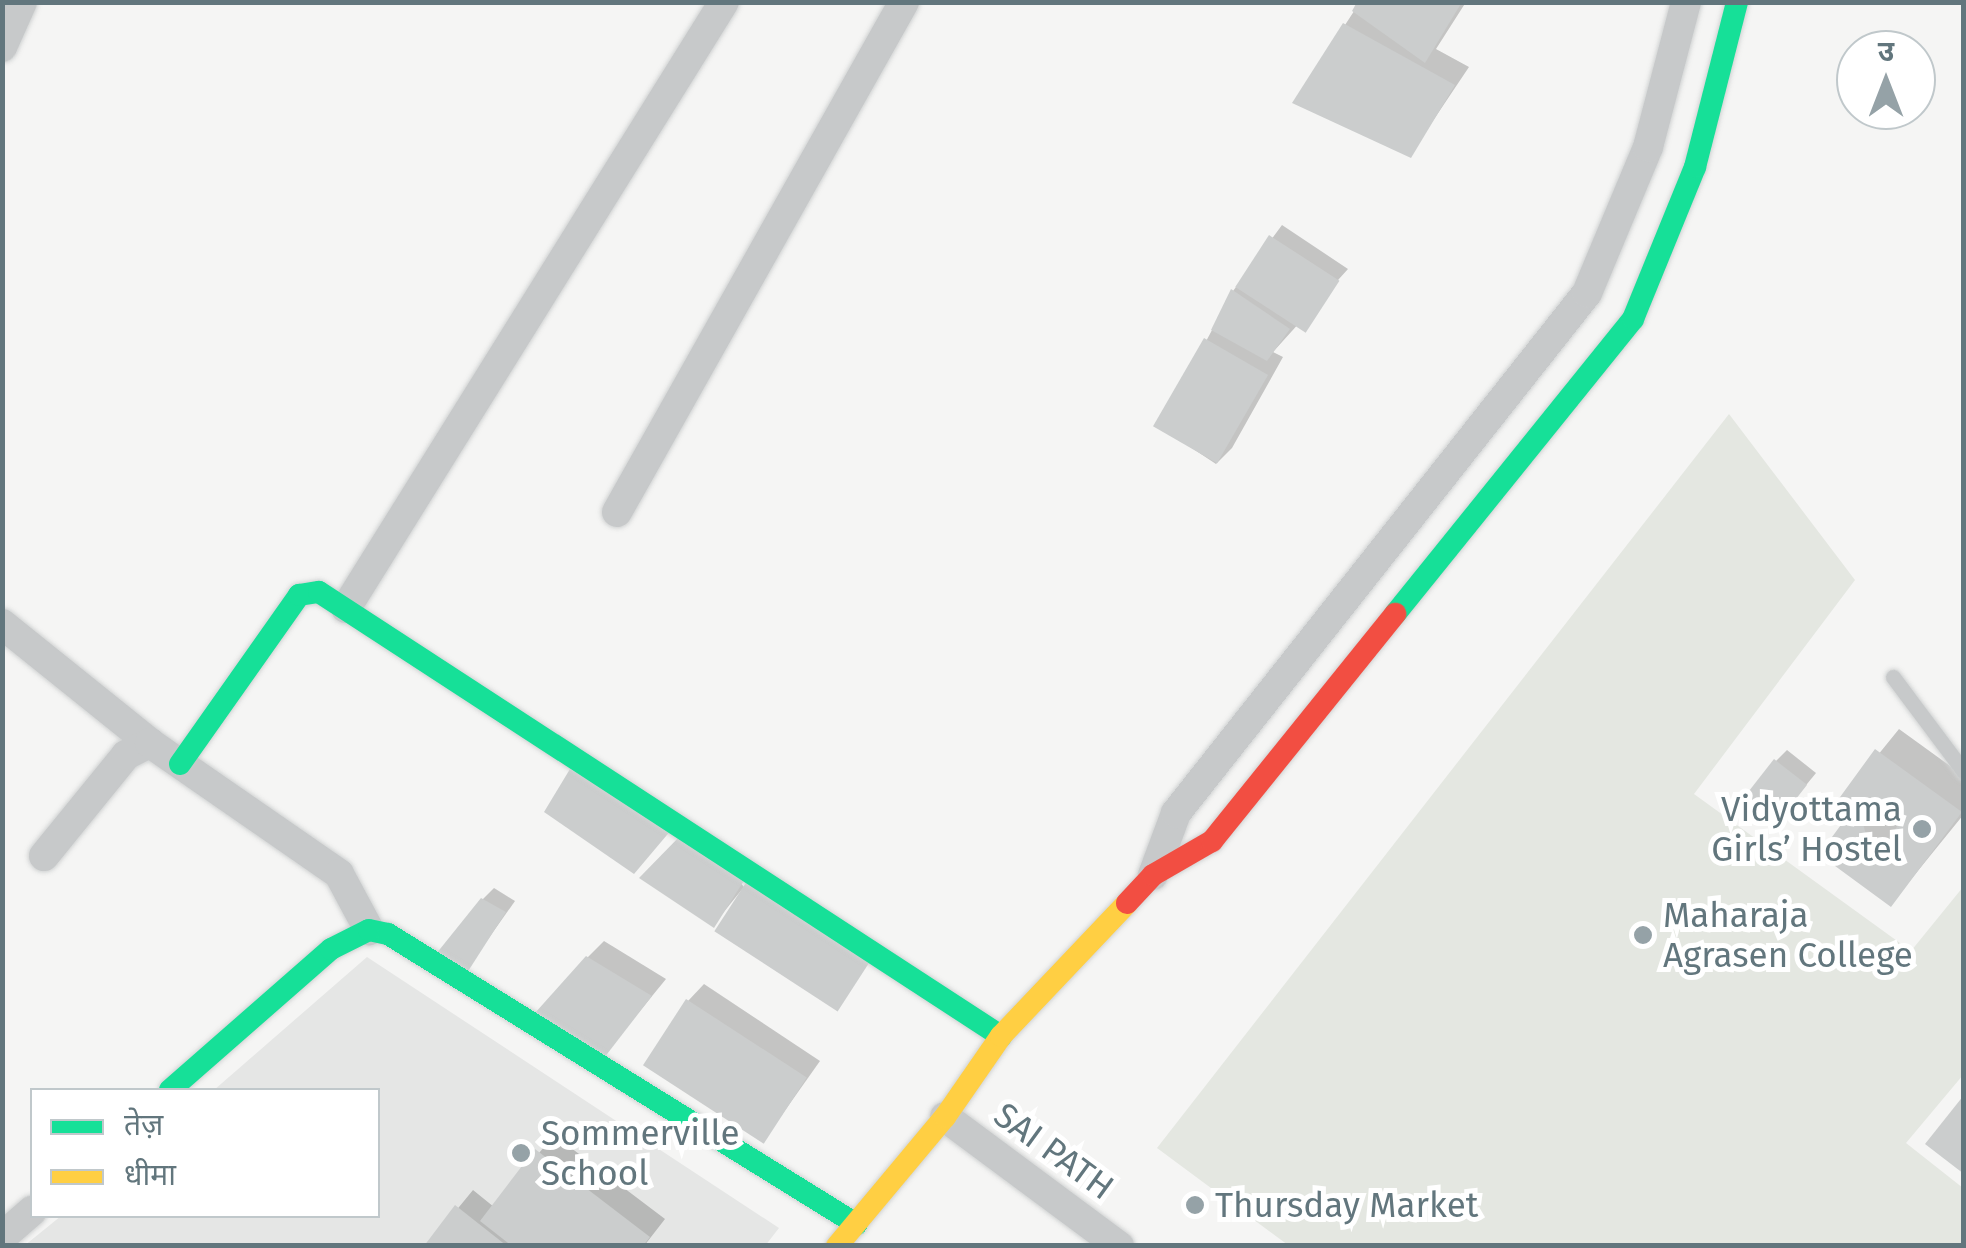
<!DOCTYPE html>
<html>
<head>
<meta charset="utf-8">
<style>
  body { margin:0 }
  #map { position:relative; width:1966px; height:1248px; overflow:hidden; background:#f5f5f4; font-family:"Fira Sans","Noto Sans Devanagari",sans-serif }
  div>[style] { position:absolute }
  .built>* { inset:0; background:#e5e6e5 }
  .green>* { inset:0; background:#e4e7e1 }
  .shadow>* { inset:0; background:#0003 }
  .building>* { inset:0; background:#cbcdcd; transform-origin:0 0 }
  .roads { filter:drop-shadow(0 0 2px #d1d3d3) drop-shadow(0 0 2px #d1d3d3) }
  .lane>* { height:15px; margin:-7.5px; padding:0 7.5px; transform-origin:7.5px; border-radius:7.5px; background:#c7c9ca }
  .street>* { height:30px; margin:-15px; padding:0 15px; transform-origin:15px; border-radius:15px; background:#c7c9ca }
  .fast>* { height:22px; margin:-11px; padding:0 11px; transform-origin:11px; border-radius:11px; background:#16e098 }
  .slow>* { height:22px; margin:-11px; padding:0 11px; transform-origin:11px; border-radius:11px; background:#ffcf43 }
  .jam>* { height:22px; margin:-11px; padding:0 11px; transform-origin:11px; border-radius:11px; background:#f24e42 }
  .dots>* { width:28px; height:28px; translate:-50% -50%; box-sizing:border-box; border:5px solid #fff; border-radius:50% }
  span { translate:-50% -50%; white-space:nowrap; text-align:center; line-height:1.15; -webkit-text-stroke:10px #fff; paint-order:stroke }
  .poi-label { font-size:35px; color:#62767d }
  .right { translate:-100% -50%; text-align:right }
  .left { translate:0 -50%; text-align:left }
  .street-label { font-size:35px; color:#62767d }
  .frame { position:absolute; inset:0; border:5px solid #62767d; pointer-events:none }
  .legend { position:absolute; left:30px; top:1088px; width:350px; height:130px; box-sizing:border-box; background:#fff; border:2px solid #c0c8cb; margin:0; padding:12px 18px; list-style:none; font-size:30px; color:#62767d }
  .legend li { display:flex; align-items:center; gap:20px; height:50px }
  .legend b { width:50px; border:2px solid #c0c8cb }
  .north { position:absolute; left:1836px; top:30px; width:100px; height:100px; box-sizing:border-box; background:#fff; border:2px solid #c0c8cb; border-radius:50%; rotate:0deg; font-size:28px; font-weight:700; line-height:40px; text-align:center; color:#62767d }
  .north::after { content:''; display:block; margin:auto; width:35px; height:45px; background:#95a2a7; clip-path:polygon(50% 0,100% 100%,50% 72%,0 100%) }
</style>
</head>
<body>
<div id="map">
  <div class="built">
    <i style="clip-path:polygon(367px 957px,779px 1228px,765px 1246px,24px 1246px,61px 1216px,378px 1216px,378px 1090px,214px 1090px)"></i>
  </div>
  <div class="green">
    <i style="clip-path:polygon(1729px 414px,1855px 580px,1694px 794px,1911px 951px,1963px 887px,1963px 1075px,1906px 1143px,1963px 1188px,1963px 1245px,1288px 1245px,1157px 1148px)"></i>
  </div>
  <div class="shadow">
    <i style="clip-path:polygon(1360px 2px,1466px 2px,1436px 49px,1469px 67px,1410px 155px,1345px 25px)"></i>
    <i style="clip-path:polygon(1282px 225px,1348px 269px,1273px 352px,1283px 357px,1232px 448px,1216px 464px,1160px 427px,1233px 291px)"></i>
    <i style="clip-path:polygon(evenodd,1899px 729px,1964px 776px,1964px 814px,1891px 904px,1847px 845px,1852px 814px,1839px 803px,1899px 729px,1888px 809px,1904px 820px,1902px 825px,1885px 813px,1888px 809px)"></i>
    <i style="clip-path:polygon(1787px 750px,1816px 773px,1789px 806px,1776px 761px)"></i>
    <i style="clip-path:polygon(694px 825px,744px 887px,714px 924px)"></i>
    <i style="clip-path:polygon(494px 888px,515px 901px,464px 973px,483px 899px)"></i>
    <i style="clip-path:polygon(604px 941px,666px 979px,604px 1055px,587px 958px)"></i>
    <i style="clip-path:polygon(704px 984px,820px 1061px,764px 1140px,688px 1001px)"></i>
    <i style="clip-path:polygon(554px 1135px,665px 1219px,644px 1246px,427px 1246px,473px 1190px,494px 1207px)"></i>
  </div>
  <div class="building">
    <i style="clip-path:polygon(1357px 2px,1462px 2px,1425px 63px,1352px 11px)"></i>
    <i style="clip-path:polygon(1343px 23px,1455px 85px,1411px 158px,1292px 103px)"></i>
    <i style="left:1269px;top:235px;width:84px;height:62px;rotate:33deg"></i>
    <i style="clip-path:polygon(1231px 289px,1290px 329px,1267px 361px,1211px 330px)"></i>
    <i style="left:1204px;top:338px;width:74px;height:102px;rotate:30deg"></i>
    <i style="clip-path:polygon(evenodd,1875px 749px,1962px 812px,1891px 907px,1831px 863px,1844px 846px,1832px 837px,1849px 814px,1835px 804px,1875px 749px,1876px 804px,1901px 821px,1882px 848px,1867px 838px,1862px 820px,1876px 804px)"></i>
    <i style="left:1774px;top:759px;width:42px;height:46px;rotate:38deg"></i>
    <i style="clip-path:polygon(570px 769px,672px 829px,634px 874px,544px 812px)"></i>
    <i style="clip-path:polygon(681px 835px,745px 879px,714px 928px,639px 878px)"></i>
    <i style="left:747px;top:881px;width:147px;height:60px;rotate:33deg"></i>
    <i style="clip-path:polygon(481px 898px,506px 912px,465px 976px,432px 959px)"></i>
    <i style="clip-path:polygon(586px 956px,652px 996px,604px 1058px,535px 1013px)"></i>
    <i style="left:686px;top:999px;width:144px;height:79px;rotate:33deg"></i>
    <i style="clip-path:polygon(1964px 1095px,1964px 1174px,1925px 1144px)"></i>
    <i style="clip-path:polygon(535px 1149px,650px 1237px,643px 1246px,512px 1246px,480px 1221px)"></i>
    <i style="clip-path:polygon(455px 1205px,507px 1246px,424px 1246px)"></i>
  </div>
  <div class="roads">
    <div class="lane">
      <i style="left:1893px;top:677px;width:119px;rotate:53.2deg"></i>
    </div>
    <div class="street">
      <i style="left:2px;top:47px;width:49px;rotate:-66deg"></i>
      <i style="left:617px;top:512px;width:585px;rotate:-60.63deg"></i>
      <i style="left:346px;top:608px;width:714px;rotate:-58.05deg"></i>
      <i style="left:2px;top:624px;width:190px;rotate:38.8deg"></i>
      <i style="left:44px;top:856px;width:130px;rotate:-50.9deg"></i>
      <i style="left:126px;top:755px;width:27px;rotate:-27deg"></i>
      <i style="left:150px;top:743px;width:230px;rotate:34.7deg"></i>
      <i style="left:339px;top:874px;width:64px;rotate:61.8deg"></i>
      <i style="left:1153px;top:875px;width:66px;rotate:-69.6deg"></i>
      <i style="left:1176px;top:813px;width:663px;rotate:-51.68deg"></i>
      <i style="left:1587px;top:293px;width:158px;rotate:-67.3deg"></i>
      <i style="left:1648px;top:147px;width:150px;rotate:-75.3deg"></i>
      <i style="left:945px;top:1117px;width:217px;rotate:36.6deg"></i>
      <i style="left:2px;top:1237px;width:40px;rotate:-41deg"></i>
    </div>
    <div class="fast">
      <i style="left:1395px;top:614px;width:379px;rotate:-51.1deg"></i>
      <i style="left:1633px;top:319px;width:164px;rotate:-67.8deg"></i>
      <i style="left:1695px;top:167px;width:170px;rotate:-75.7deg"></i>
      <i style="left:180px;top:764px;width:207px;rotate:-54.8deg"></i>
      <i style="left:299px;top:595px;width:20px;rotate:-9deg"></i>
      <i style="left:319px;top:592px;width:814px;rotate:33.07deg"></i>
      <i style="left:170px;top:1090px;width:214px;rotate:-41.2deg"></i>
      <i style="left:331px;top:949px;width:42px;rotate:-26.6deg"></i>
      <i style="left:369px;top:930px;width:19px;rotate:12deg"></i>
      <i style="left:388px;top:934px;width:551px;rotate:31.78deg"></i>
    </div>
    <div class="slow">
      <i style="left:837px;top:1246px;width:168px;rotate:-50.1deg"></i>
      <i style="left:945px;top:1117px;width:98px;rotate:-55.3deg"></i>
      <i style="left:1001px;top:1036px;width:183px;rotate:-46.5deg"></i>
    </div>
    <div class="jam">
      <i style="left:1127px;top:903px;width:38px;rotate:-47deg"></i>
      <i style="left:1153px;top:875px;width:68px;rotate:-30deg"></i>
      <i style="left:1212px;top:841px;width:292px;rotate:-51.1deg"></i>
    </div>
  </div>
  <div class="dots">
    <i style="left:1922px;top:829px;background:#95a2a7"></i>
    <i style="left:1643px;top:935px;background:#95a2a7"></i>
    <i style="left:521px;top:1153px;background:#95a2a7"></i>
    <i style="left:1195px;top:1205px;background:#95a2a7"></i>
  </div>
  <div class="poi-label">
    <span class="right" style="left:1902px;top:829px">Vidyottama<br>Girls’ Hostel</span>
    <span class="left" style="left:1663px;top:935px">Maharaja<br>Agrasen College</span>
    <span class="left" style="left:541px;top:1153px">Sommerville<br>School</span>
    <span class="left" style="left:1215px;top:1205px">Thursday Market</span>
  </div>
  <div class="street-label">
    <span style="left:1054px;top:1151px;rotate:36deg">SAI PATH</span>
  </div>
  <div class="frame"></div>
  <ul class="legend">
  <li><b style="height:12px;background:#16e098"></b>तेज़</li>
  <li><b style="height:12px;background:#ffcf43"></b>धीमा</li>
  </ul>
  <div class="north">उ</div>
</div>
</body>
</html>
